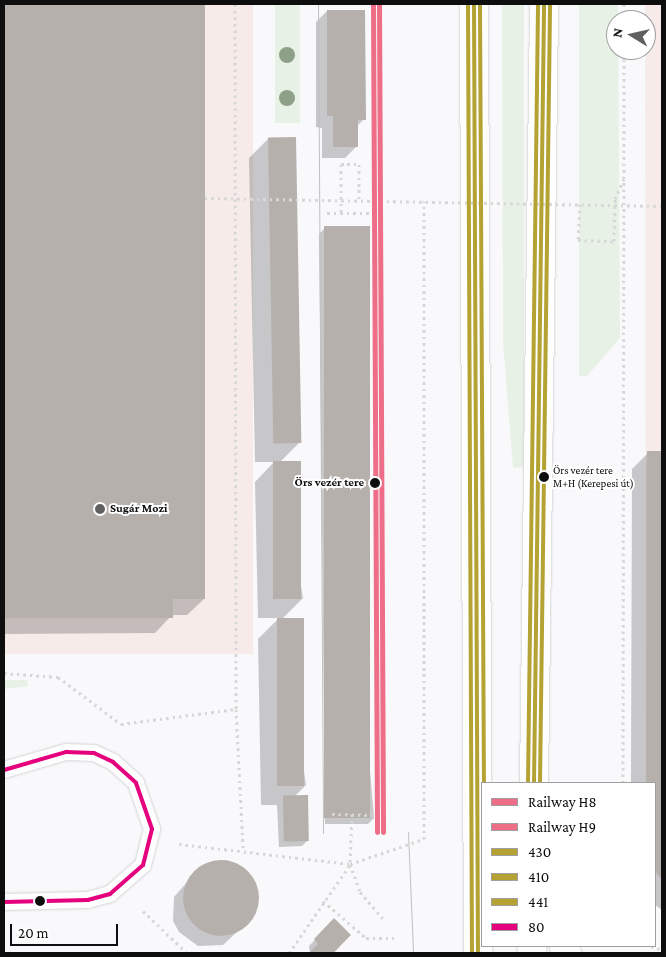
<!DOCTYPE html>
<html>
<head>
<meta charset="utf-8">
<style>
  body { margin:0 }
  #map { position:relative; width:666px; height:957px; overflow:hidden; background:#f9f8fa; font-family:"Crimson Pro",serif }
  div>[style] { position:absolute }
  .commercial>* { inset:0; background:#f6ebe9; transform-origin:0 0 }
  .green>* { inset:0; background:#e8f1e6; transform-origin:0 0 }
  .shadow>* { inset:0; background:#0003 }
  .building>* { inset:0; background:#b6b0ac; transform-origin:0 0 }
  .round { border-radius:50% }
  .path>* { height:3px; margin-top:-1.5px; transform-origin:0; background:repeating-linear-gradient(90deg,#d7d7d8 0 2.5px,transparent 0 6.5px) }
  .roads { filter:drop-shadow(0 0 1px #d5d4d6) drop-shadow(0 0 1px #d5d4d6) }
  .service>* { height:16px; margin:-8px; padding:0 8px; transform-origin:8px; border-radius:8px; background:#fefefe }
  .primary>* { height:28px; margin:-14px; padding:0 14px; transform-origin:14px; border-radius:14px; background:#fefefe }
  .tram>* { height:1px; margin:-0.5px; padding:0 0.5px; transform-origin:0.5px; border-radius:0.5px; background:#c0c0c1 }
  .path-bridge>* { height:3px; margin-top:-1.5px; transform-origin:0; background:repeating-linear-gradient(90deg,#d7d7d8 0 2.5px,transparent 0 6.5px) }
  .bus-1>* { height:4px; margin:-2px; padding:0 2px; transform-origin:2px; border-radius:2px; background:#b4a233 }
  .bus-2>* { height:4px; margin:-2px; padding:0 2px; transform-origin:2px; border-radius:2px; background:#b4a233 }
  .bus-3>* { height:4px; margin:-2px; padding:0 2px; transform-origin:2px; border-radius:2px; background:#b4a233 }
  .bus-4>* { height:4px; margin:-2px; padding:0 2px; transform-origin:2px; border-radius:2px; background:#e5007d }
  .rail-1>* { height:5px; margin:-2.5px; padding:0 2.5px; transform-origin:2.5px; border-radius:2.5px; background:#ed6e86 }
  .rail-2>* { height:5px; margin:-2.5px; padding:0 2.5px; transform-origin:2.5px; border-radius:2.5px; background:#ed6e86 }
  .trees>* { width:16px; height:16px; margin:-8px; border-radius:50%; background:#8fa088 }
  .dots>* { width:14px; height:14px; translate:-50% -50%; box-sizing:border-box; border:2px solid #fff; border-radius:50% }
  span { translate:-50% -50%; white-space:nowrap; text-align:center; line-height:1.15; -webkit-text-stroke:4px #fff; paint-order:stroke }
  .bus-label { font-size:11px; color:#0e0e0f }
  .left { translate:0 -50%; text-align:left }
  .stop-label { font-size:12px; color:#0e0e0f; font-weight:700 }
  .right { translate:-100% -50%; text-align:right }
  .poi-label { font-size:12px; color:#0e0e0f; font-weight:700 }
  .frame { position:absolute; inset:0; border:5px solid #0e0e0f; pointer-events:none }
  .legend { position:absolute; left:481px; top:782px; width:175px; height:165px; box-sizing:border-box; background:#fff; border:1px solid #9f9f9f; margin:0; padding:6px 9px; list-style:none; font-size:15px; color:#0e0e0f }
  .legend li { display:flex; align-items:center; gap:10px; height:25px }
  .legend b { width:25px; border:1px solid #9f9f9f }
  .north { position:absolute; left:606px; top:10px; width:50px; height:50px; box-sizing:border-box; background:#fff; border:1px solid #9f9f9f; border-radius:50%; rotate:279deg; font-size:14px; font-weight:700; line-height:20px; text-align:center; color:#0e0e0f }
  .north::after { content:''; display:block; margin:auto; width:18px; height:22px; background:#606061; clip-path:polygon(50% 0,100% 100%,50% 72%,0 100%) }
  .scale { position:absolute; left:10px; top:924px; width:108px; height:22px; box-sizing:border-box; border:2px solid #0e0e0f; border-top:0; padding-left:6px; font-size:15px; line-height:18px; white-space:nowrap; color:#0e0e0f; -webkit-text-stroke:4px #fff; paint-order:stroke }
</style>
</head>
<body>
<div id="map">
  <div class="commercial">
    <i style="left:4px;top:4px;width:249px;height:650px"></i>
    <i style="clip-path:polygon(645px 4px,662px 4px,662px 880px,655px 871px,655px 783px,646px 783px)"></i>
  </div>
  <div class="green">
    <i style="left:275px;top:4px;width:25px;height:119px"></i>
    <i style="clip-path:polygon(502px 4px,524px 4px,524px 467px,513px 468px,503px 341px)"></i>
    <i style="clip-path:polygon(579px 4px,618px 4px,620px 338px,587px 376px,579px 376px)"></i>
    <i style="clip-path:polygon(4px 680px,27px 680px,28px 686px,4px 689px)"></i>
  </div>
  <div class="shadow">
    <i style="clip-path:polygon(4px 4px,203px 4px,204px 599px,187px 615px,172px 615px,155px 633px,4px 634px)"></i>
    <i style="clip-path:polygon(327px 11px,364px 119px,357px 126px,357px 146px,345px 158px,322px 158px,322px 128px,316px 127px,316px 22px)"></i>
    <i style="clip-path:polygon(268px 139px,300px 442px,280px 462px,303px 598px,282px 619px,306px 785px,294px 797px,307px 841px,302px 846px,279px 847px,277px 805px,261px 805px,258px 639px,279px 618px,258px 618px,255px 482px,274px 462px,255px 462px,249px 158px)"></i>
    <i style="clip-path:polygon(325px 228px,374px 818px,368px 824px,325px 824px,319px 234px)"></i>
    <i style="clip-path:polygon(648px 453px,662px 453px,662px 910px,655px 905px,655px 783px,631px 783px,632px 469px)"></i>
    <i style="clip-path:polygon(226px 860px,238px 864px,255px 881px,258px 905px,254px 916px,223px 945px,198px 946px,179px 932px,173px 921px,174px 897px,202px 865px)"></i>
    <i style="clip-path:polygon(334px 920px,350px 935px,334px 953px,310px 953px,309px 946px)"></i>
  </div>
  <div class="building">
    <i style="clip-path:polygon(4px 4px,205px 4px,205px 599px,173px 599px,173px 618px,4px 618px)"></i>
    <i style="clip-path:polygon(327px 10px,365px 10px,366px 120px,358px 120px,358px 147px,333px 147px,333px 116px,327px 116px)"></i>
    <i style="left:296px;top:137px;width:306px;height:28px;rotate:89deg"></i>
    <i style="left:370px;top:226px;width:592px;height:46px;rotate:90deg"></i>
    <i style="clip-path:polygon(647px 451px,662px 451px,662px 880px,655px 871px,655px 783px,646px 783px)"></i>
    <i style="left:273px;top:461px;width:28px;height:138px"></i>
    <i style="left:277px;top:618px;width:27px;height:168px"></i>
    <i style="left:308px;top:795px;width:46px;height:25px;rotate:89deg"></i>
    <i class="round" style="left:183px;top:860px;width:76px;height:76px"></i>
    <i style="clip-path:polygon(334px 918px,351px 935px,333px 953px,309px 953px,318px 944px,314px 939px)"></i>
  </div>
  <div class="path">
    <i style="left:235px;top:4px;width:705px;rotate:89.92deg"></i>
    <i style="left:236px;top:709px;width:140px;rotate:87.1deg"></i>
    <i style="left:624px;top:4px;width:16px;rotate:90deg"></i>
    <i style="left:580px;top:204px;width:36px;rotate:93deg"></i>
    <i style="left:578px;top:240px;width:36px;rotate:2deg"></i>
    <i style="left:614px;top:241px;width:42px;rotate:-88.6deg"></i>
    <i style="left:615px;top:199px;width:22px;rotate:-66deg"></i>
    <i style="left:341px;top:212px;width:48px;rotate:-90deg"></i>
    <i style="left:341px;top:164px;width:18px"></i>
    <i style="left:359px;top:164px;width:36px;rotate:90deg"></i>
    <i style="left:327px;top:213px;width:43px"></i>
    <i style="left:4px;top:673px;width:54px;rotate:4.2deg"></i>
    <i style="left:58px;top:677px;width:79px;rotate:36.7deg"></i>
    <i style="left:121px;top:724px;width:116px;rotate:-7.4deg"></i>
    <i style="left:623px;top:783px;width:733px;rotate:-89.92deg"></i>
    <i style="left:332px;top:814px;width:40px;rotate:1.4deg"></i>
    <i style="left:352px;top:814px;width:50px;rotate:92.3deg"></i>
    <i style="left:350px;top:864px;width:30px;rotate:70deg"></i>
    <i style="left:360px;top:892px;width:37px;rotate:49deg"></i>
    <i style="left:179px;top:844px;width:172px;rotate:6.7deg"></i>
    <i style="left:350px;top:864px;width:78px;rotate:-18.7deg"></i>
    <i style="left:424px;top:839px;width:638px;rotate:-90deg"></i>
    <i style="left:323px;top:901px;width:57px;rotate:40.7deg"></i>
    <i style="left:366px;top:938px;width:30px"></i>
    <i style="left:143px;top:911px;width:61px;rotate:43.7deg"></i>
    <i style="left:651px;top:946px;width:12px;rotate:20deg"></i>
    <i style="left:289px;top:953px;width:107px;rotate:-55.3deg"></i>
  </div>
  <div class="roads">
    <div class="service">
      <i style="left:4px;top:770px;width:65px;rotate:-16.2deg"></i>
      <i style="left:66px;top:752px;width:28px;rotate:2deg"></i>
      <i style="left:94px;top:753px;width:21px;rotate:25deg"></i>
      <i style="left:113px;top:762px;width:31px;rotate:42deg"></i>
      <i style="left:136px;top:783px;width:49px;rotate:70.8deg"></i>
      <i style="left:152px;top:829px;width:37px;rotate:104deg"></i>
      <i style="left:143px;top:865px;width:44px;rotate:138.7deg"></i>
      <i style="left:110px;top:894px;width:23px;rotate:165deg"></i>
      <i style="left:88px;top:900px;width:84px;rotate:178.6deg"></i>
    </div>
    <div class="primary">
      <i style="left:474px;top:4px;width:949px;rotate:89.76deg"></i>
      <i style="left:534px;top:783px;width:779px;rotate:-89.26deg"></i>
      <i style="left:564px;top:946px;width:8px;rotate:67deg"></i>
      <i style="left:532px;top:953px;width:7px;rotate:-90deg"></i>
    </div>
  </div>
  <div class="tram">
    <i style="left:318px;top:4px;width:829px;rotate:89.65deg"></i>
    <i style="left:408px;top:832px;width:121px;rotate:87.6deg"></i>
  </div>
  <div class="path-bridge">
    <i style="left:205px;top:198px;width:457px;rotate:1deg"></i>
  </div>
  <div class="bus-1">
    <i style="left:474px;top:4px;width:949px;rotate:89.76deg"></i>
    <i style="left:534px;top:783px;width:779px;rotate:-89.26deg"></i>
  </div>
  <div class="bus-2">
    <i style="left:468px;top:4px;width:949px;rotate:89.76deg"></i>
    <i style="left:540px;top:783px;width:779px;rotate:-89.26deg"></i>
  </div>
  <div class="bus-3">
    <i style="left:480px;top:4px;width:779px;rotate:89.71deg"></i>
    <i style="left:528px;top:783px;width:779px;rotate:-89.26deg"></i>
  </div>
  <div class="bus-4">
    <i style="left:4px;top:770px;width:65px;rotate:-16.2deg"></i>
    <i style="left:66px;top:752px;width:28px;rotate:2deg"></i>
    <i style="left:94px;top:753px;width:21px;rotate:25deg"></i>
    <i style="left:113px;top:762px;width:31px;rotate:42deg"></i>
    <i style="left:136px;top:783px;width:49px;rotate:70.8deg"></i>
    <i style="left:152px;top:829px;width:37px;rotate:104deg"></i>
    <i style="left:143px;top:865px;width:44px;rotate:138.7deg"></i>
    <i style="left:110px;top:894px;width:23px;rotate:165deg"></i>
    <i style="left:88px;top:900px;width:84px;rotate:178.6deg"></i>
  </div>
  <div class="rail-1">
    <i style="left:379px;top:4px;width:828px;rotate:89.72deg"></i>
  </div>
  <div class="rail-2">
    <i style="left:373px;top:4px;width:828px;rotate:89.72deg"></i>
  </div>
  <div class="trees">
    <i style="left:287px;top:55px"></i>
    <i style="left:287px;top:98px"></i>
  </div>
  <div class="dots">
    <i style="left:544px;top:477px;background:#0e0e0f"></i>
    <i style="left:375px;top:483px;background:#0e0e0f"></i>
    <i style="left:100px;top:509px;background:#606061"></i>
    <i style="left:40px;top:901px;background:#0e0e0f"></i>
  </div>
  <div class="bus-label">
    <span class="left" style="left:553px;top:477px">Örs vezér tere<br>M+H (Kerepesi út)</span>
  </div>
  <div class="stop-label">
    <span class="right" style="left:364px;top:483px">Örs vezér tere</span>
  </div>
  <div class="poi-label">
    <span class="left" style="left:110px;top:509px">Sugár Mozi</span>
  </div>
  <div class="frame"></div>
  <ul class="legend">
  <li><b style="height:6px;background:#ed6e86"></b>Railway H8</li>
  <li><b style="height:6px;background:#ed6e86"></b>Railway H9</li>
  <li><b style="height:6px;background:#b4a233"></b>430</li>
  <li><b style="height:6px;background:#b4a233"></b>410</li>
  <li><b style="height:6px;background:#b4a233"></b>441</li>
  <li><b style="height:6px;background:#e5007d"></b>80</li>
  </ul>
  <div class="north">N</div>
  <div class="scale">20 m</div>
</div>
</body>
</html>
